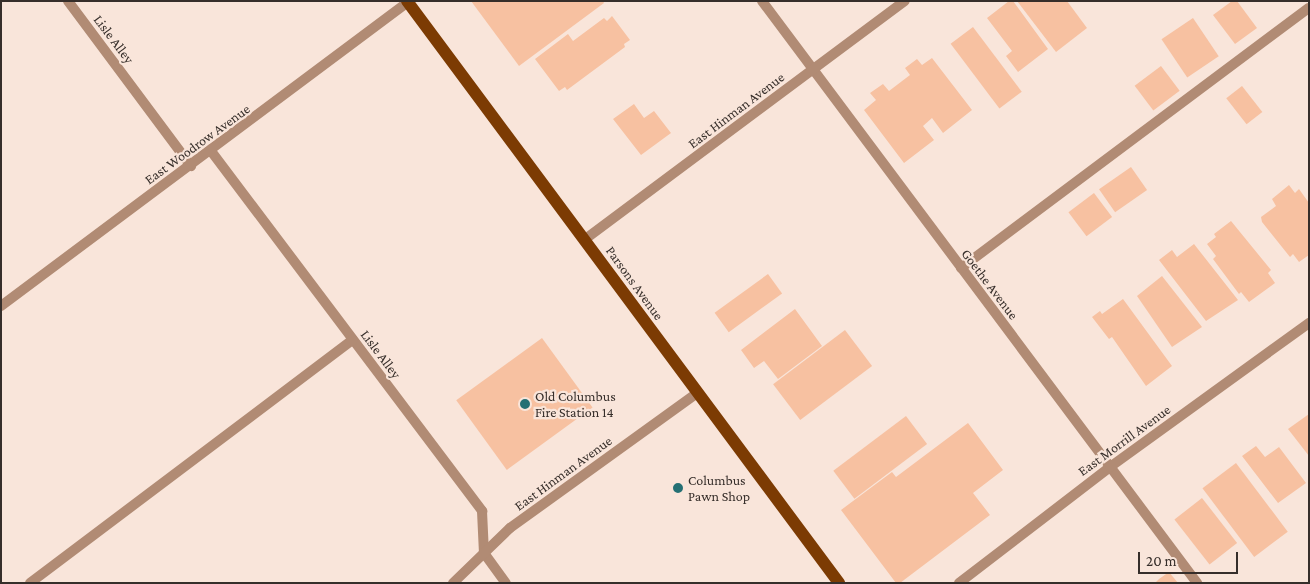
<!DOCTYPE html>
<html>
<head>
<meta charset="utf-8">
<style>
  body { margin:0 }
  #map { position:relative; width:1310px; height:584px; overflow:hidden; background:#f9e5da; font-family:"Crimson Pro",serif }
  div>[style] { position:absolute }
  .building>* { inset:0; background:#f7c1a1; transform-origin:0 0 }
  .lane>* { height:10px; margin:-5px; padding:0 5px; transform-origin:5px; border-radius:5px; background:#b18b74 }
  .street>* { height:10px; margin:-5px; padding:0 5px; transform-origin:5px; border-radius:5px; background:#b18b74 }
  .primary>* { height:12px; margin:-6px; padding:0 6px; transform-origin:6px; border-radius:6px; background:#7c3b03 }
  .dots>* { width:14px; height:14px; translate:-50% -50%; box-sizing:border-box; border:2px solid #f9e5da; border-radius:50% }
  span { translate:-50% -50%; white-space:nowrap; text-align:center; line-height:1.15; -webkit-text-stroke:4.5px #f9e5da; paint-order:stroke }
  .street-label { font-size:14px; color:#362e2a }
  .poi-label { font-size:14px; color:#362e2a }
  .left { translate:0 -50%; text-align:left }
  .frame { position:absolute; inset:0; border:2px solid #362e2a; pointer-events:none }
  .scale { position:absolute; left:1138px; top:552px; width:100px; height:22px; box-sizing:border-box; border:2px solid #362e2a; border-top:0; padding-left:6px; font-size:15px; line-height:18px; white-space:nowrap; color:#362e2a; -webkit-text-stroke:4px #f9e5da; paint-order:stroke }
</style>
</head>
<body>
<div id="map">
  <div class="building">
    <i style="clip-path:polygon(471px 1px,603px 1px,604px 3px,519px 66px)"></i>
    <i style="clip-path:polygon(1009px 1px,1013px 1px,1048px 49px,1018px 72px,1006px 56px,1012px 51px,987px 18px)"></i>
    <i style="clip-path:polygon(1017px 1px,1067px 1px,1087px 28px,1056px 52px)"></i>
    <i style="clip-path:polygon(1232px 1px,1237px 1px,1257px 28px,1235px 44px,1213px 15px)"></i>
    <i style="clip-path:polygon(612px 16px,630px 40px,624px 44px,625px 47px,567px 90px,565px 87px,559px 91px,535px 59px,568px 34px,573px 41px,604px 18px,607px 21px)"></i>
    <i style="left:1193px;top:18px;width:46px;height:38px;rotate:56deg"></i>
    <i style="left:973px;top:27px;width:81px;height:28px;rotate:53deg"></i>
    <i style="clip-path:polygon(932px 58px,972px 110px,943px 133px,932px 118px,923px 126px,934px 140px,904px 163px,864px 110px,876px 100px,870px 93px,883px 84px,889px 91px,910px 75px,905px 68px,917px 59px,922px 65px)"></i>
    <i style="left:1161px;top:66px;width:31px;height:33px;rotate:53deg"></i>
    <i style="left:1242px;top:86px;width:33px;height:20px;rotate:52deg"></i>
    <i style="clip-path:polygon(634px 104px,644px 118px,654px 111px,671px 133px,641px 155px,613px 119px)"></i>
    <i style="left:1131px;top:167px;width:28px;height:39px;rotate:55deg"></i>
    <i style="clip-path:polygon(1289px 185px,1295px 193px,1299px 189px,1309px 203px,1309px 255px,1299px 262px,1293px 254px,1290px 257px,1262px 222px,1261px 217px,1276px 206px,1272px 199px)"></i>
    <i style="left:1094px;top:193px;width:30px;height:32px;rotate:53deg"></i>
    <i style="clip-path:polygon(1231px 221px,1271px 270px,1268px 273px,1275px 283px,1249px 302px,1241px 292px,1239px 294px,1213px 259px,1216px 256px,1207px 244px,1216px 237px,1214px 234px)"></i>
    <i style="clip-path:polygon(1194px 244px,1238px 300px,1206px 321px,1159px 260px,1172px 250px,1177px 257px)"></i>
    <i style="left:768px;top:274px;width:24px;height:66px;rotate:54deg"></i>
    <i style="clip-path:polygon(1162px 276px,1202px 327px,1172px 347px,1137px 296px)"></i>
    <i style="clip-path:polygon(1123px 299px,1172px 366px,1146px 386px,1112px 337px,1109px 339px,1092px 317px,1100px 311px,1102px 314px)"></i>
    <i style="clip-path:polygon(795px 309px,822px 346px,778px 379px,764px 361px,754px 368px,741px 350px)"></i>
    <i style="left:845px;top:330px;width:45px;height:90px;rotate:53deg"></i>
    <i style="left:542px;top:338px;width:86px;height:106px;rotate:54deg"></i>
    <i style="clip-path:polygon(1309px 414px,1309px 456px,1288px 429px)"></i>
    <i style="left:906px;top:416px;width:35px;height:91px;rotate:53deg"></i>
    <i style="clip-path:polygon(968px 423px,1003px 470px,973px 493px,990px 515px,900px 583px,896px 583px,841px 510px,892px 472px,896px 477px)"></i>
    <i style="clip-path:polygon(1256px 446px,1265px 457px,1279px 447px,1306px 483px,1278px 503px,1242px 456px)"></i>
    <i style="left:1236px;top:463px;width:86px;height:42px;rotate:53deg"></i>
    <i style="left:1202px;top:498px;width:57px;height:35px;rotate:52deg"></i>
    <i style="clip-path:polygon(1169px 572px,1178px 583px,1155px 583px,1159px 579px)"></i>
  </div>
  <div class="lane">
    <i style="left:68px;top:1px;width:206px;rotate:53.3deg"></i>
    <i style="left:762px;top:1px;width:727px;rotate:53.22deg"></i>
    <i style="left:211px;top:151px;width:451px;rotate:53deg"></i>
    <i style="left:482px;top:511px;width:42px;rotate:87.3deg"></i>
    <i style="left:484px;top:553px;width:37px;rotate:54deg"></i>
    <i style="left:961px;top:268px;width:434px;rotate:-36.8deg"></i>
    <i style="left:30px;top:583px;width:404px;rotate:-37deg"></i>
  </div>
  <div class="street">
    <i style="left:584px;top:240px;width:400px;rotate:-36.7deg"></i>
    <i style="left:1px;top:306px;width:508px;rotate:-36.76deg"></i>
    <i style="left:453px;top:583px;width:79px;rotate:-44deg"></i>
    <i style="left:510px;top:528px;width:231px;rotate:-35.8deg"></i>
    <i style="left:959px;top:583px;width:190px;rotate:-37.5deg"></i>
    <i style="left:1110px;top:467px;width:246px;rotate:-35.9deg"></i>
  </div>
  <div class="primary">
    <i style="left:407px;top:1px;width:725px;rotate:53.41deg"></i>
  </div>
  <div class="dots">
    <i style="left:525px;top:404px;background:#257074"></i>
    <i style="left:678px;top:488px;background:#257074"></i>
  </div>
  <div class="street-label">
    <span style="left:114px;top:39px;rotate:53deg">Lisle Alley</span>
    <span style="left:736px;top:110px;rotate:-37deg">East Hinman Avenue</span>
    <span style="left:197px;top:144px;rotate:-36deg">East Woodrow Avenue</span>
    <span style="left:635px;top:283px;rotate:54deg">Parsons Avenue</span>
    <span style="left:990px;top:284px;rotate:53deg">Goethe Avenue</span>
    <span style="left:381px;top:354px;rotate:53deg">Lisle Alley</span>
    <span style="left:1124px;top:440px;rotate:-36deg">East Morrill Avenue</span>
    <span style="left:563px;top:473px;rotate:-36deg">East Hinman Avenue</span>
  </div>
  <div class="poi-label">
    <span class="left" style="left:535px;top:404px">Old Columbus<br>Fire Station 14</span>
    <span class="left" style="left:688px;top:488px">Columbus<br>Pawn Shop</span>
  </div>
  <div class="frame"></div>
  <div class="scale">20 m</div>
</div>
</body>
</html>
